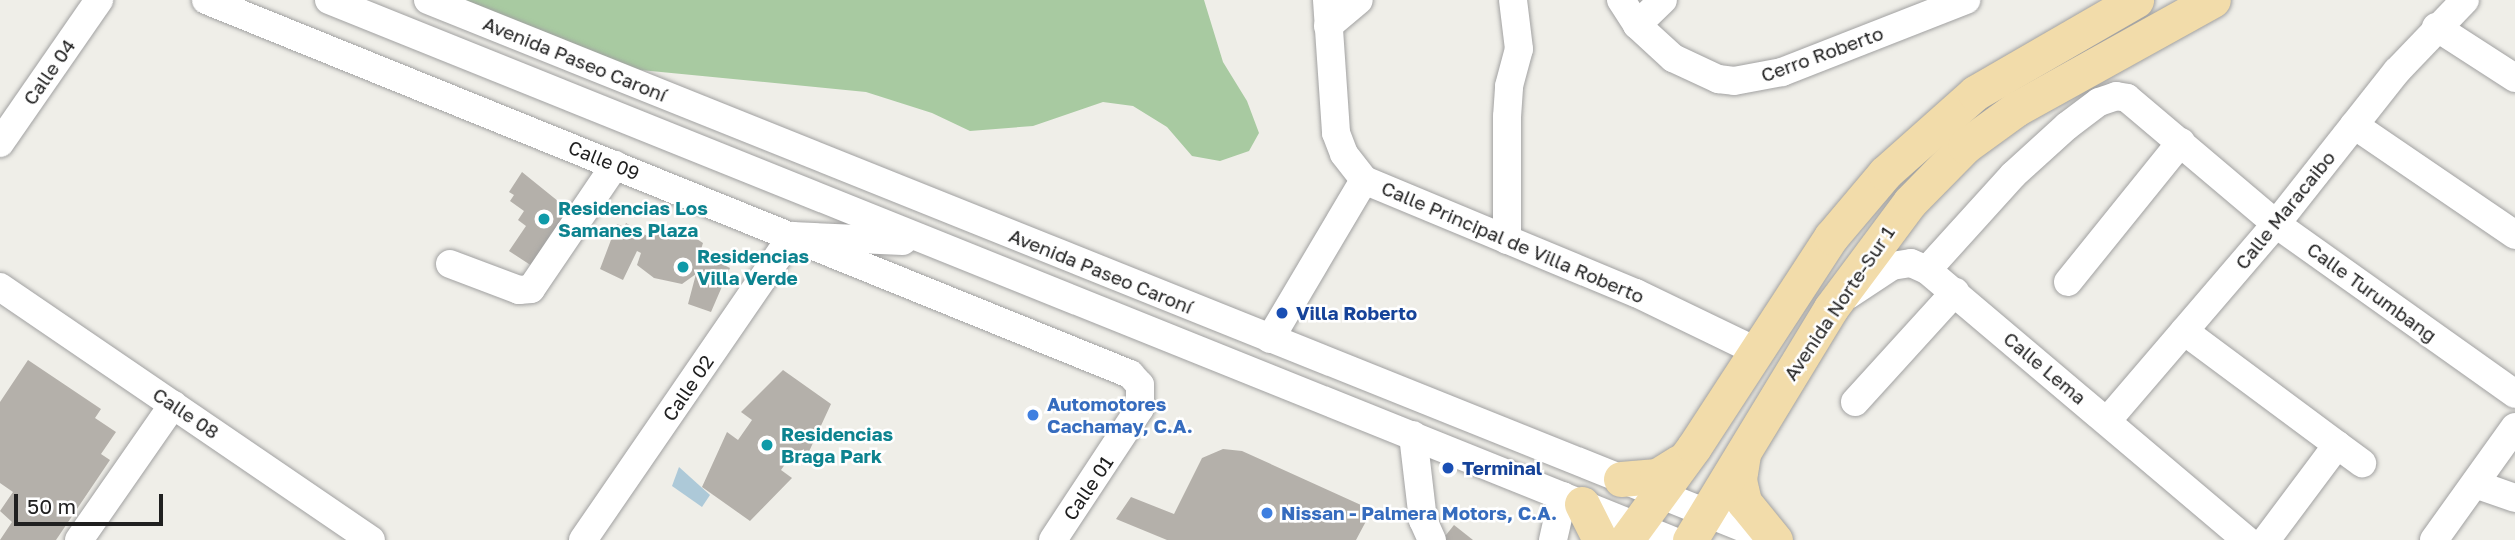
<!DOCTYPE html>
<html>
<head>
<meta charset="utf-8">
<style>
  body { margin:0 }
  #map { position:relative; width:2515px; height:540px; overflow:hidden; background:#efeee8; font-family:"Golos Text",sans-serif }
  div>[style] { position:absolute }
  .forest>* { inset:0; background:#a8caa1 }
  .water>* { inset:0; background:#adc9d8 }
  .building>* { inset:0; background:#b4b0aa }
  .roads { filter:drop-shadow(0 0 2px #a1a1a1) drop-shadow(0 0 2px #a1a1a1) }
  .minor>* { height:28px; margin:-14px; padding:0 14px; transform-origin:14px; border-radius:14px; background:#fff }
  .major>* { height:35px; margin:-17.5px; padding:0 17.5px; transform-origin:17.5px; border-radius:17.5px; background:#f2dcaa }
  .dots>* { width:19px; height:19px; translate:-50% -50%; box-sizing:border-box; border:4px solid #fff; border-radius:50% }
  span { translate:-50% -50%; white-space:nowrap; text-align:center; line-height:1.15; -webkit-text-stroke:5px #fff; paint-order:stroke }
  .street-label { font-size:19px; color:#202020 }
  .culture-label { font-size:19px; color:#0d838f; font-weight:700 }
  .left { translate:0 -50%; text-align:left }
  .transit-label { font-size:19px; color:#164399; font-weight:700 }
  .shop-label { font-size:19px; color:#366cbe; font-weight:700 }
  .scale { position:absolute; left:14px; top:494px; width:149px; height:32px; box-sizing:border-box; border:4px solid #202020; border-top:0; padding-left:9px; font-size:21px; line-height:24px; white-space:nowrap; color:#202020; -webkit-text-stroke:5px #fff; paint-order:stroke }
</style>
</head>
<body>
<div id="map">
  <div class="forest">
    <i style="clip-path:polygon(430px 0,1204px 0,1223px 62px,1247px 101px,1259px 133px,1249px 151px,1220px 161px,1192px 156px,1167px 127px,1133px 106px,1103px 102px,1033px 126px,970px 131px,932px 113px,866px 92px,589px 65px)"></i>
  </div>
  <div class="water">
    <i style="clip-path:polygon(679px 467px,710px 495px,702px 507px,672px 486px)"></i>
  </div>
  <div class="building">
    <i style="clip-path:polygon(522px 172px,569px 210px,532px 266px,509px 251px,526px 226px,518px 220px,524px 211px,510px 201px,514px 195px,509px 192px)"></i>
    <i style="clip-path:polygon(626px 223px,647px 236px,652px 224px,680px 228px,703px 243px,699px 256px,705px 259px,708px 253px,724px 260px,722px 264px,730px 268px,711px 312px,688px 304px,696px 274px,682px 284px,654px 278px,637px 265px,641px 253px,637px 251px,623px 280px,600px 269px,617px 224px,624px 227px)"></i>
    <i style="clip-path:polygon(28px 360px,101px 409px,95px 418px,116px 432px,101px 454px,110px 460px,56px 540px,0 540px,12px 522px,0 511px,13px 492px,0 483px,0 402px)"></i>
    <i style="clip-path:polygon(783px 370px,831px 404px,806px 458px,795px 450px,781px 470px,792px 478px,750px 521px,702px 487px,727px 432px,738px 440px,752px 420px,741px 412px)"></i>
    <i style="clip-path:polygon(1223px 449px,1242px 451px,1372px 510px,1356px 540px,1167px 540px,1116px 519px,1131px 497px,1174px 514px,1202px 458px)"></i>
    <i style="clip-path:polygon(1454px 525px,1473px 540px,1442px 540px)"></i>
  </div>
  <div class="roads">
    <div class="minor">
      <i style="left:206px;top:0;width:997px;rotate:22.04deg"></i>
      <i style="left:1130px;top:374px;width:15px;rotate:48deg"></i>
      <i style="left:1140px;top:385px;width:23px;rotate:90deg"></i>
      <i style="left:1140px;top:408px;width:158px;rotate:123.4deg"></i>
      <i style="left:329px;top:0;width:1447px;rotate:21.92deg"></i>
      <i style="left:428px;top:0;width:1450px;rotate:21.86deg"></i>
      <i style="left:1327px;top:0;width:133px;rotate:86.1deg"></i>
      <i style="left:1336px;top:133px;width:22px;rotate:69deg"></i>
      <i style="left:1344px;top:154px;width:33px;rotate:52deg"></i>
      <i style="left:1364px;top:180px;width:295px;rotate:22.6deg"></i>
      <i style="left:1636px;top:293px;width:133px;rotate:25.8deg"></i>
      <i style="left:1621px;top:0;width:30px;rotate:57deg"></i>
      <i style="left:1637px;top:25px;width:49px;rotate:42.5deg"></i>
      <i style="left:1673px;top:58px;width:50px;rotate:25deg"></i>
      <i style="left:1718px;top:79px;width:16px;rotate:7deg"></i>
      <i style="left:1734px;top:81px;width:49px;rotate:-10.6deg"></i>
      <i style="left:1782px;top:72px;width:198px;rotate:-21.4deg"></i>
      <i style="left:1637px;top:25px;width:36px;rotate:-44deg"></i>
      <i style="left:1328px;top:26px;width:40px;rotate:-40deg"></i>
      <i style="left:2436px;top:27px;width:94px;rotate:32.8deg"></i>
      <i style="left:2354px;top:125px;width:195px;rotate:34.3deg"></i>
      <i style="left:0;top:143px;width:174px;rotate:-55.3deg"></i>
      <i style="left:1507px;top:240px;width:123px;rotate:-90deg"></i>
      <i style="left:1507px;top:117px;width:31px;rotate:-86deg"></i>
      <i style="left:1509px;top:86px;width:38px;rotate:-75deg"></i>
      <i style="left:1519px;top:49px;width:49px;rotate:-97deg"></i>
      <i style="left:450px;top:264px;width:74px;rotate:20.6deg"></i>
      <i style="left:519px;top:290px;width:12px;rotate:-5deg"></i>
      <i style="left:531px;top:289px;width:150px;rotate:-55.9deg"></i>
      <i style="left:1927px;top:270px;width:128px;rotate:-47.8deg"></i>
      <i style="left:2013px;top:175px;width:73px;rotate:-42.2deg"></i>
      <i style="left:2067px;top:126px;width:40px;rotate:-37deg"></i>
      <i style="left:2099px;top:102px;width:18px;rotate:-19deg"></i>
      <i style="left:2116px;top:96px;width:11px;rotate:10deg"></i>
      <i style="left:2127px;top:98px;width:195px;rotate:40.2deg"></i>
      <i style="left:2276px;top:224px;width:293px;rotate:35.4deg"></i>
      <i style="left:2068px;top:282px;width:180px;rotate:-51.1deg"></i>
      <i style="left:0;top:287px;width:449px;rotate:34.3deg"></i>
      <i style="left:1848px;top:295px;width:53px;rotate:-33.4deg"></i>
      <i style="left:1892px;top:266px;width:19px;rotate:-9deg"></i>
      <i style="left:1911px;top:263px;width:17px;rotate:24deg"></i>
      <i style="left:1927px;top:270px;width:419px;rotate:40.2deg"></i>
      <i style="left:2184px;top:331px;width:222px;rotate:36.6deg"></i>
      <i style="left:1270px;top:339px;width:185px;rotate:-59.4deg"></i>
      <i style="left:1855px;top:402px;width:149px;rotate:-47.7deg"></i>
      <i style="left:2107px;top:421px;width:260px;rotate:-49.4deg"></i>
      <i style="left:2276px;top:224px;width:195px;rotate:-51.7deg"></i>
      <i style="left:2397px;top:71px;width:98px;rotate:-46.2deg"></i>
      <i style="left:1413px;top:435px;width:86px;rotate:83.3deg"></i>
      <i style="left:1423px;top:520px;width:22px;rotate:66deg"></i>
      <i style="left:2475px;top:484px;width:42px;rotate:19.3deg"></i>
      <i style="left:79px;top:540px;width:165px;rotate:-55.2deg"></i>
      <i style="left:583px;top:540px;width:369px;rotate:-55.5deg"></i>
      <i style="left:792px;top:236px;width:111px;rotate:2.6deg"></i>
      <i style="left:1553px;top:540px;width:45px;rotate:-77.2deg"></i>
      <i style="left:2266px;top:540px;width:119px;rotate:-53.2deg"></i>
      <i style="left:2434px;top:540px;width:139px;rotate:-54.4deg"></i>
    </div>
    <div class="major">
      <i style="left:1743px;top:454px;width:26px;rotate:99deg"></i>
      <i style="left:1739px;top:480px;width:23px;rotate:77deg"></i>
      <i style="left:1744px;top:502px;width:49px;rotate:50.8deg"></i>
      <i style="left:1621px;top:479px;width:36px;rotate:-5deg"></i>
      <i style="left:1657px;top:476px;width:26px;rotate:-32deg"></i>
      <i style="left:1582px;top:504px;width:40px;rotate:63.4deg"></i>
      <i style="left:1626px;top:540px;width:115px;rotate:-53.8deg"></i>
      <i style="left:1694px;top:447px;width:251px;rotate:-56.9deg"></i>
      <i style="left:1831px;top:237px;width:84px;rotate:-49.8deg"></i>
      <i style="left:1885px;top:173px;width:120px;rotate:-41.6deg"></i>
      <i style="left:1975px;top:93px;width:186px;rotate:-30deg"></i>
      <i style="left:1690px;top:540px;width:271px;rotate:-58.7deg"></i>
      <i style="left:1831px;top:308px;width:132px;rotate:-53.3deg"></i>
      <i style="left:1910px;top:202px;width:78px;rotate:-45.5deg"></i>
      <i style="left:1965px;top:146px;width:63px;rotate:-36deg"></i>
      <i style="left:2016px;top:109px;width:225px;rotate:-29deg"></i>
    </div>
  </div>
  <div class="dots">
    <i style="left:544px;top:219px;background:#0f9aa8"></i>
    <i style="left:683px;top:267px;background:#0f9aa8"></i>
    <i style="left:1282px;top:313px;background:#1a4fb4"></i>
    <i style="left:1033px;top:415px;background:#3f7fe0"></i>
    <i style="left:767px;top:445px;background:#0f9aa8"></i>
    <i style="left:1448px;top:468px;background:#1a4fb4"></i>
    <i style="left:1267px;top:513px;background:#3f7fe0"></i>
  </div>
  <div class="street-label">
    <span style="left:1822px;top:54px;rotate:-20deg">Cerro Roberto</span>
    <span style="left:575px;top:59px;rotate:22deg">Avenida Paseo Caroní</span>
    <span style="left:49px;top:72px;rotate:-55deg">Calle 04</span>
    <span style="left:604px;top:160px;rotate:22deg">Calle 09</span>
    <span style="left:2285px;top:210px;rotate:-51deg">Calle Maracaibo</span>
    <span style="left:1513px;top:242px;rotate:23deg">Calle Principal de Villa Roberto</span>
    <span style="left:1101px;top:271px;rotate:22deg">Avenida Paseo Caroní</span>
    <span style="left:2372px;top:292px;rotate:36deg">Calle Turumbang</span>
    <span style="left:1839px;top:303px;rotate:-56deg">Avenida Norte-Sur 1</span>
    <span style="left:2045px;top:368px;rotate:40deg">Calle Lema</span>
    <span style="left:688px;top:388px;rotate:-56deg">Calle 02</span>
    <span style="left:186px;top:413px;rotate:34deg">Calle 08</span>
    <span style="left:1088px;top:488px;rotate:-56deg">Calle 01</span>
  </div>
  <div class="culture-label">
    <span class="left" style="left:558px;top:219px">Residencias Los<br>Samanes Plaza</span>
    <span class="left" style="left:697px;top:267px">Residencias<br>Villa Verde</span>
    <span class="left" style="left:781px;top:445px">Residencias<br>Braga Park</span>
  </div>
  <div class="transit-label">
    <span class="left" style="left:1296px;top:313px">Villa Roberto</span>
    <span class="left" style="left:1462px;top:468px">Terminal</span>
  </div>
  <div class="shop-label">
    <span class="left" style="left:1047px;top:415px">Automotores<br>Cachamay, C.A.</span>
    <span class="left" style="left:1281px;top:513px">Nissan - Palmera Motors, C.A.</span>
  </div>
  <div class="scale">50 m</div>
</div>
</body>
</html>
